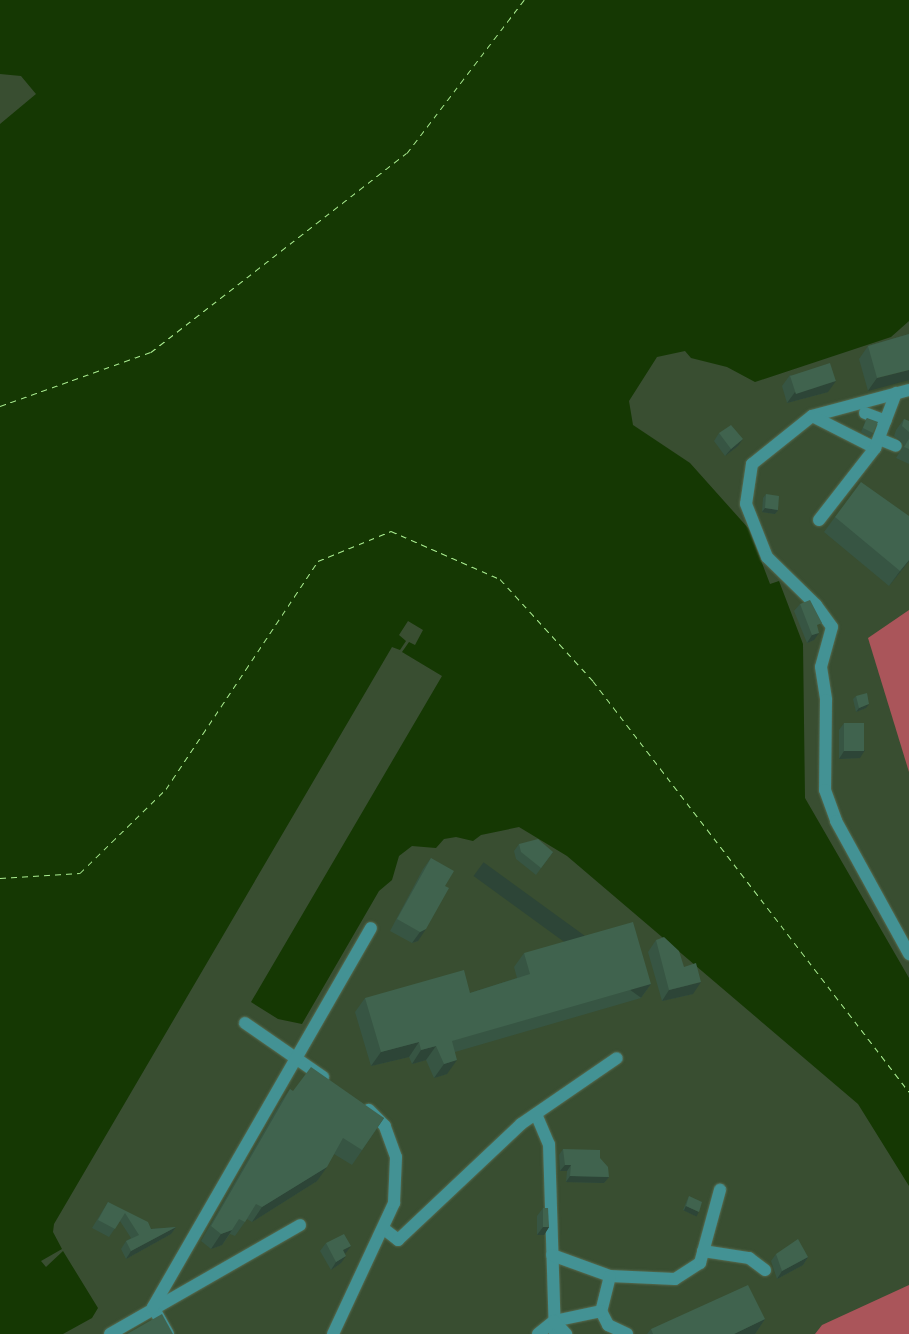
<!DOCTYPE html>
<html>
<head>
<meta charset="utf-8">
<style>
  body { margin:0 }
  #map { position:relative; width:909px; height:1334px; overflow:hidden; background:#394e31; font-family:"Roboto Condensed",sans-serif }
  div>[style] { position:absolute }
  .forest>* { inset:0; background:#aa555a }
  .water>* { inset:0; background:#153803 }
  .ferry>* { height:1px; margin-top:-0.5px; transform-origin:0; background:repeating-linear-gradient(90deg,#aaef91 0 6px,transparent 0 11px) }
  .roads { filter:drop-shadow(0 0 1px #576b50) drop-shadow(0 0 1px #576b50) }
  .minor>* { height:12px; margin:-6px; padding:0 6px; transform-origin:6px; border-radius:6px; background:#439294 }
  .wall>* { inset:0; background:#375543 }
  .shaded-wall>* { inset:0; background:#2d4537; transform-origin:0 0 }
  .building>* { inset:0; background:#40634e; transform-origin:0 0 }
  span { translate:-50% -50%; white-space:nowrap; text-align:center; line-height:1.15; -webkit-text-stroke:5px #273023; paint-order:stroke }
</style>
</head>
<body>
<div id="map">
  <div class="forest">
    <i style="clip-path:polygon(909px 610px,909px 772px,868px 638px)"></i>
    <i style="clip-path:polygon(909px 1285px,909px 1334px,815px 1334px,822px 1325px)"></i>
  </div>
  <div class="water">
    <i style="clip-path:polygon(0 0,909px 0,909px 321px,891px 337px,755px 382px,727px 367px,691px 358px,685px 351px,657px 357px,629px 401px,633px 425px,690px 463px,749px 529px,770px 584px,779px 581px,803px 644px,805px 798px,909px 978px,909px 1186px,858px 1104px,567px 856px,519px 827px,481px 835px,473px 841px,456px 837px,444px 839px,436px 848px,412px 846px,399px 856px,392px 880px,379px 891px,302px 1024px,278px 1019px,251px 1002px,442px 676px,402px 652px,409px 642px,415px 645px,423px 630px,408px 621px,399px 635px,406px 641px,400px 650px,392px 647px,54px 1224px,53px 1232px,62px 1249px,41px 1261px,46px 1267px,63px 1251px,98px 1308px,92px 1318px,63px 1334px,0 1334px,0 124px,36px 94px,21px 76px,0 74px)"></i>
  </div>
  <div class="ferry">
    <i style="left:0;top:406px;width:160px;rotate:-19.7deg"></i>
    <i style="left:151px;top:352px;width:324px;rotate:-37.9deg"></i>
    <i style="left:407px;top:153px;width:193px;rotate:-52.6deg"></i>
    <i style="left:0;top:878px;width:80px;rotate:-3.6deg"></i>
    <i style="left:80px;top:873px;width:120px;rotate:-44.3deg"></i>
    <i style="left:166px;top:789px;width:274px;rotate:-56.3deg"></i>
    <i style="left:318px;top:561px;width:79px;rotate:-22.3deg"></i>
    <i style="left:391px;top:531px;width:119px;rotate:23.8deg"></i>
    <i style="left:500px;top:579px;width:138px;rotate:47.6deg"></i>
    <i style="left:593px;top:681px;width:518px;rotate:52.44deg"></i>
  </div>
  <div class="roads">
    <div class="minor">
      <i style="left:909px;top:390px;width:100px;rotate:165deg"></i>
      <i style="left:812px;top:416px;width:77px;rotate:141.3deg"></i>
      <i style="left:752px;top:464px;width:40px;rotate:98.5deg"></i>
      <i style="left:746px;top:504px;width:57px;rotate:68.4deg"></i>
      <i style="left:767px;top:557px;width:69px;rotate:44.4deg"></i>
      <i style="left:816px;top:605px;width:27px;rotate:54deg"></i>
      <i style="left:832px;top:627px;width:41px;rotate:105.4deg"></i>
      <i style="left:821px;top:667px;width:33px;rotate:81deg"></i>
      <i style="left:826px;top:700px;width:90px;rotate:90.6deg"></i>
      <i style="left:825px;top:790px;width:33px;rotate:70deg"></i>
      <i style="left:836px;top:821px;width:152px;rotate:61.2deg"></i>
      <i style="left:865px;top:413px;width:22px;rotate:21deg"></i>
      <i style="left:812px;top:416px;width:71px;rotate:26.9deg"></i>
      <i style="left:879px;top:439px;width:18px;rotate:22deg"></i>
      <i style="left:819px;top:520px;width:91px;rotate:-52.1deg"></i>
      <i style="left:875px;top:448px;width:59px;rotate:-69.1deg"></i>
      <i style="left:245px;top:1023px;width:95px;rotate:34.7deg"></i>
      <i style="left:536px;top:1114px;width:33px;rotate:67deg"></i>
      <i style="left:549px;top:1144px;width:190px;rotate:88.2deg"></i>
      <i style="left:384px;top:1229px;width:18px;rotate:38deg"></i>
      <i style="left:398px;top:1240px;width:169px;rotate:-43.3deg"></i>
      <i style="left:521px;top:1124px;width:116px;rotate:-34.5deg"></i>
      <i style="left:703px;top:1251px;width:47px;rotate:8.7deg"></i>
      <i style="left:749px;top:1258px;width:20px;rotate:37deg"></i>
      <i style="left:552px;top:1255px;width:62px;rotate:19.9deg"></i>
      <i style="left:610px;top:1276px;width:65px;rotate:2.6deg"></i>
      <i style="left:675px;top:1279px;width:30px;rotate:-33deg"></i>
      <i style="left:700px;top:1263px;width:76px;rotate:-74.7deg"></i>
      <i style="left:610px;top:1276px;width:36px;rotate:104deg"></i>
      <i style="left:601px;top:1311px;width:16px;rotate:63deg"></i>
      <i style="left:608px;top:1325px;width:21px;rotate:25deg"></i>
      <i style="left:554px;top:1321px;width:48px;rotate:-12deg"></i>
      <i style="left:110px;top:1334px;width:219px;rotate:-29.8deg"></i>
      <i style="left:168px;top:1334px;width:31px;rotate:-119deg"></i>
      <i style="left:153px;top:1307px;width:437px;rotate:-60.1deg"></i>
      <i style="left:333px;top:1334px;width:145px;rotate:-65deg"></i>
      <i style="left:394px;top:1203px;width:46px;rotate:-87.5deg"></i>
      <i style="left:396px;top:1157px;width:33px;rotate:-110deg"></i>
      <i style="left:385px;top:1126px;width:23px;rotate:-135deg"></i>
      <i style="left:538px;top:1334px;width:21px;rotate:-39deg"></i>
      <i style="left:554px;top:1321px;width:18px;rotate:47deg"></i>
    </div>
  </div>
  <div class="wall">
    <i style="clip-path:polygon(909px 334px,868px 391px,859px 359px,868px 346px)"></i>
    <i style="clip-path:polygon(790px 375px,828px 392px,787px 403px,782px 386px)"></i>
    <i style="clip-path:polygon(867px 418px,873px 433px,870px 437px,861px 432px,865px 422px)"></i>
    <i style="clip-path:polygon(904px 419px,909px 421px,909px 464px,896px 458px,904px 445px,894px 436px,896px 430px)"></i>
    <i style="clip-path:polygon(719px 433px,738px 446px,725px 456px,714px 441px)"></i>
    <i style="clip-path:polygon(766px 494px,778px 510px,775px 514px,762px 512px,763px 498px)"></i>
    <i style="clip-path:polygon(909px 516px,909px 561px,889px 586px,824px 532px,835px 517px)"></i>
    <i style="clip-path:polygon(800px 604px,818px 629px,814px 640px,807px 643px,794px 611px)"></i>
    <i style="clip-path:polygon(856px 696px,866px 708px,856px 712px,853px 699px)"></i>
    <i style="clip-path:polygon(844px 723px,860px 758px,839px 759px,839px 730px)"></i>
    <i style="clip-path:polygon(519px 844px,553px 852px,536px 875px,516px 859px,514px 851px)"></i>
    <i style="clip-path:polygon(431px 858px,445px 886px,418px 941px,412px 943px,390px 931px,423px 869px)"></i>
    <i style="clip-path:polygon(656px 940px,684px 967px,693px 994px,662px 1001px,648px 952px)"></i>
    <i style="clip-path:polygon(524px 953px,651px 984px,641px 998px,455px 1052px,447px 1074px,434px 1078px,426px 1060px,412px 1064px,409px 1057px,371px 1066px,355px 1012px,365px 998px,470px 993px,517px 978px,514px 967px)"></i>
    <i style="clip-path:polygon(290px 1089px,293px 1091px,384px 1118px,352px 1165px,334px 1154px,317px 1181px,252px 1222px,247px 1219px,235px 1236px,230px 1234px,222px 1245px,211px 1249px,201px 1241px,280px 1103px)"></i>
    <i style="clip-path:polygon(563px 1149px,600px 1158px,609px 1177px,604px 1183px,566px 1182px,567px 1171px,560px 1171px,559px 1155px)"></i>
    <i style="clip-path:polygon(689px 1196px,696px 1216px,683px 1210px,687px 1200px)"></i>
    <i style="clip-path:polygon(108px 1202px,151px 1229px,176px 1227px,171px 1234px,126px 1259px,121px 1249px,126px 1241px,131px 1238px,120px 1221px,109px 1237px,92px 1228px)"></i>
    <i style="clip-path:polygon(543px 1208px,549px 1227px,544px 1235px,537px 1235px,537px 1216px)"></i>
    <i style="clip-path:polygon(326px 1243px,345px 1254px,341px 1263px,331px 1270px,320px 1251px)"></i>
    <i style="clip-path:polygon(776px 1254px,808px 1257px,803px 1265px,777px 1279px,771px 1261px)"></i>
    <i style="clip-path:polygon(765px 1319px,755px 1334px,647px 1334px,651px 1329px)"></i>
  </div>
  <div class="shaded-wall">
    <i style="clip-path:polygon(909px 370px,909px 380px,868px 391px,877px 378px)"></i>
    <i style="clip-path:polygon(836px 381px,828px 392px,787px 403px,795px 392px)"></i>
    <i style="clip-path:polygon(743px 439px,738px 446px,725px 456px,731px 449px)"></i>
    <i style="clip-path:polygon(765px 508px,778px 510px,775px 514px,762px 512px)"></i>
    <i style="clip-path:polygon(909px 560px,909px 561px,889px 586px,900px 571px)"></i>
    <i style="clip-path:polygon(819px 633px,814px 640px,807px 643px,812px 635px)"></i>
    <i style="clip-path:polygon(869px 704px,866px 708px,856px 712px,859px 708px)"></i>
    <i style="clip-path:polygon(865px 750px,860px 758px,839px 759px,844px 751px)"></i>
    <i style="clip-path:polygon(426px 929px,418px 941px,412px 943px,420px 932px)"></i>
    <i style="clip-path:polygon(701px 982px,693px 994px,662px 1001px,669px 990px)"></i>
    <i style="left:651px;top:984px;width:17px;height:207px;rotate:126deg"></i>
    <i style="clip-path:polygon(419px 1042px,409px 1057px,371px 1066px,381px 1052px)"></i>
    <i style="clip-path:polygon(436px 1046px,426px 1060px,412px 1064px,421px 1050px)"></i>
    <i style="clip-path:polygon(457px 1060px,447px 1074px,434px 1078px,444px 1064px)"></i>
    <i style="clip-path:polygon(565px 1165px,571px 1165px,567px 1171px,560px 1171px)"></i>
    <i style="clip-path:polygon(327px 1167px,317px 1181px,252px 1222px,262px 1207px)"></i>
    <i style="clip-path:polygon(570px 1176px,609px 1177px,604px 1183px,566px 1182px)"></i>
    <i style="left:686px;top:1206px;width:14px;height:5px;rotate:25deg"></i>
    <i style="clip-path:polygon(176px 1227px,171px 1234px,126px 1259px,131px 1251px)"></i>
    <i style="clip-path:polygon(543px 1227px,549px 1227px,544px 1235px,537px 1235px)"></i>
    <i style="clip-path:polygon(232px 1230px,222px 1245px,211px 1249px,221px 1234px)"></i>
    <i style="clip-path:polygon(351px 1246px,345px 1254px,343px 1250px)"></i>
    <i style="clip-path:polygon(346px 1256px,341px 1263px,331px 1270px,336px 1262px)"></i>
    <i style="clip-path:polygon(808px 1257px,803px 1265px,777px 1279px,782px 1271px)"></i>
    <i style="clip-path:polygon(765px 1319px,755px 1334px,734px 1334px)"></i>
  </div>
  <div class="building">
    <i style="clip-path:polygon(909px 334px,909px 370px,877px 378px,868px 346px)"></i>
    <i style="left:830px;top:363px;width:19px;height:42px;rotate:72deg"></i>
    <i style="clip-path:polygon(867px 418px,878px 422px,873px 433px,863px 428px)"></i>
    <i style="clip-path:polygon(904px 419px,909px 421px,909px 432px,902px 426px)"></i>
    <i style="clip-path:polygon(731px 425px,743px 439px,731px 449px,719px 433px)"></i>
    <i style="clip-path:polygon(909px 439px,909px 449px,904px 447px)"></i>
    <i style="clip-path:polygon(861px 482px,909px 516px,909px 560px,900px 571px,835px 517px)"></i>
    <i style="clip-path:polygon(766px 494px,779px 496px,778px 510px,765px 508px)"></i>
    <i style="clip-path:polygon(810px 600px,822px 623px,817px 625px,819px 633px,812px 635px,800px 604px)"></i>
    <i style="clip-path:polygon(867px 693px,869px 704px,859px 708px,856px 696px)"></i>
    <i style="left:844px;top:723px;width:20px;height:28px"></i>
    <i style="clip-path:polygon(538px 839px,553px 852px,541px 868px,521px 852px,519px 844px)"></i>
    <i style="clip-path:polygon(431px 858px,454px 871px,445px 886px,449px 888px,426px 929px,420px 932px,397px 919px)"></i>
    <i style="clip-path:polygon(633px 922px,651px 984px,452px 1041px,457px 1060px,444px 1064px,436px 1046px,421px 1050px,419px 1042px,381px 1052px,365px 998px,464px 970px,470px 993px,530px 974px,524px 953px)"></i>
    <i style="clip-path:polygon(664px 937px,679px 951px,684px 967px,696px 963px,701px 982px,669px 990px,656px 940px)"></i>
    <i style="clip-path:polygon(311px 1067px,384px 1118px,362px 1150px,343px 1138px,327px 1167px,262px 1207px,256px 1204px,245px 1222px,239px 1219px,232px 1230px,221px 1234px,211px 1226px,290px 1089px,293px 1091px)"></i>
    <i style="clip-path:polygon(563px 1149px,600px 1150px,600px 1158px,608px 1167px,609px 1177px,570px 1176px,571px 1165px,565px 1165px)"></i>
    <i style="clip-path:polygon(689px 1196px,702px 1202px,699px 1212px,686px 1206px)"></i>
    <i style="clip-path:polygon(108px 1202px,148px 1222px,151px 1229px,176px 1227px,131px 1251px,126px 1241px,139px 1235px,125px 1213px,115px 1229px,98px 1220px)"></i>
    <i style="clip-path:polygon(543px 1208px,548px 1208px,549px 1227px,543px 1227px)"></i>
    <i style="clip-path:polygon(344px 1234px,351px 1246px,343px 1250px,346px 1256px,336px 1262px,326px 1243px)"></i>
    <i style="clip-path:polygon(798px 1239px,808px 1257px,782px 1271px,776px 1254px)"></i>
    <i style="clip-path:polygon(748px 1285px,765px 1319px,734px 1334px,653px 1334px,651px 1329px)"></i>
    <i style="clip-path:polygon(162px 1314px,173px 1334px,127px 1334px)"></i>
  </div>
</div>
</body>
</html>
